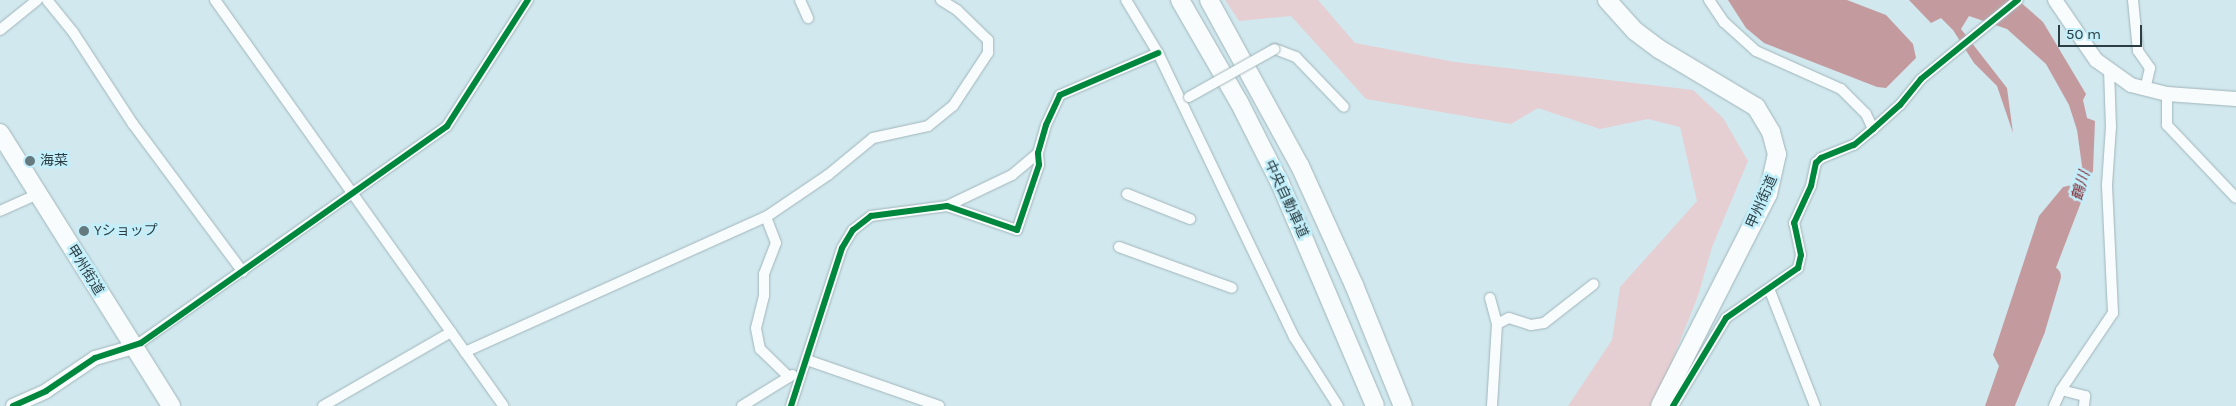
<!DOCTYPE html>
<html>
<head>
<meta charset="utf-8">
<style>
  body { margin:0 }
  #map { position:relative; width:2236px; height:406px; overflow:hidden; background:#d0e8ee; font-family:Karla,"Noto Sans JP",sans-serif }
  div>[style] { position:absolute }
  .green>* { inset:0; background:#e6cfd2 }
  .water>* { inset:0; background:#c39b9f }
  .river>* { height:20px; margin:-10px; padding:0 10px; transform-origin:10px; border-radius:10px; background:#c39b9f }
  .roads { filter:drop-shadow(0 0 1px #a2b5ba) drop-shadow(0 0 1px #a2b5ba) }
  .street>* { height:10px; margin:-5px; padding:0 5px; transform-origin:5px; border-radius:5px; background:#f8fcfc }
  .secondary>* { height:14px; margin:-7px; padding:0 7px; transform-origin:7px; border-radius:7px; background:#f8fcfc }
  .highway>* { height:18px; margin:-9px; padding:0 9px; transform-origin:9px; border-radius:9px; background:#f8fcfc }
  .bridges { filter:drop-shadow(0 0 1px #a2b5ba) drop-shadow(0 0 1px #a2b5ba) }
  .street-bridge>* { height:10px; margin:-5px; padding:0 5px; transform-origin:5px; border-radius:5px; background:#f8fcfc }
  .cycleway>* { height:6px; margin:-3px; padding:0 3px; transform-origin:3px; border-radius:3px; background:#00873e }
  .dots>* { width:14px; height:14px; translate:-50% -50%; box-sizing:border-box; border:2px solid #c3effb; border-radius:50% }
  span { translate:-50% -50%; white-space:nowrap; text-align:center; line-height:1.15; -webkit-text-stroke:5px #c3effb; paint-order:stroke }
  .poi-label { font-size:14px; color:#2c3e43 }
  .left { translate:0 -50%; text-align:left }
  .street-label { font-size:14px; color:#2c3e43 }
  .water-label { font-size:15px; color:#843039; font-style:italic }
  .scale { position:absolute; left:2058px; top:25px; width:84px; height:22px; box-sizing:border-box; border:2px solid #2c3e43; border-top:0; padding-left:6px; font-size:15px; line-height:18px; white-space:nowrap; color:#2c3e43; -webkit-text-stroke:4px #c3effb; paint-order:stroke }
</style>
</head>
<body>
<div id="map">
  <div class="green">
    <i style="clip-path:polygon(1225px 0,1318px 0,1355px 43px,1455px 62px,1693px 90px,1723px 118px,1748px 161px,1712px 247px,1698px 296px,1654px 406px,1568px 406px,1612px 340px,1620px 287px,1697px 201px,1680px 127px,1648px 119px,1600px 129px,1538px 108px,1511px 124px,1366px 99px,1291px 16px,1239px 21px)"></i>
  </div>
  <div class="water">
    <i style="clip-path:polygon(1728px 0,1847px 0,1886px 15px,1913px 44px,1916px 58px,1886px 88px,1877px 87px,1764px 43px,1746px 28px)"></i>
    <i style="clip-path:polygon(1909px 0,2018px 0,2043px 22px,2086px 94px,2083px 100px,2087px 118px,2095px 121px,2093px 171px,2026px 346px,2009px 406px,1985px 406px,1999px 366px,1993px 355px,2039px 216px,2063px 187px,2076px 184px,2082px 166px,2077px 130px,2069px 105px,2046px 64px,2007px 29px,1969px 16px,1961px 29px,2007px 88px,2013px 133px,1997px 86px,1974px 63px,1953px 30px,1941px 18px,1931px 23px)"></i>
  </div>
  <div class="river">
    <i style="left:2004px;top:406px;width:82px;rotate:-67.8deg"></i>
    <i style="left:2035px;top:330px;width:56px;rotate:-73.5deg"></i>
  </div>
  <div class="roads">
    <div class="street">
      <i style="left:47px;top:0;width:41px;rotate:50.9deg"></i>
      <i style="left:73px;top:32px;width:110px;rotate:56.9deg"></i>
      <i style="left:133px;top:124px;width:184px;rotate:53.4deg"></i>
      <i style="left:215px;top:0;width:498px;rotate:54.6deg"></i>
      <i style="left:800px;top:0;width:20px;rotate:66deg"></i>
      <i style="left:1126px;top:0;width:62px;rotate:58.9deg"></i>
      <i style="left:1158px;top:53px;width:315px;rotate:64.4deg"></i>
      <i style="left:1294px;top:337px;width:82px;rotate:57.5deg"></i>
      <i style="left:1709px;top:0;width:27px;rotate:56deg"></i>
      <i style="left:1724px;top:22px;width:43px;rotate:42.2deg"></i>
      <i style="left:1756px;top:51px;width:93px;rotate:24.1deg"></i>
      <i style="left:1841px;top:89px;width:35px;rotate:45deg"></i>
      <i style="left:1866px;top:114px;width:17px;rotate:65deg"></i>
      <i style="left:2133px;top:0;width:51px;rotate:84.4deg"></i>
      <i style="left:2138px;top:51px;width:21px;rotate:55deg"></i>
      <i style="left:2150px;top:68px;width:22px;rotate:103deg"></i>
      <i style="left:0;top:30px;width:48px;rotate:-39deg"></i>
      <i style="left:1275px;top:49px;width:22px;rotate:21deg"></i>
      <i style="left:1296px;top:57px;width:69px;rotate:46.2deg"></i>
      <i style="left:2167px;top:94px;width:31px;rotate:90deg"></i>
      <i style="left:2167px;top:125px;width:100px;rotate:46.6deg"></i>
      <i style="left:1127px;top:194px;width:68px;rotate:21.6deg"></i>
      <i style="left:947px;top:206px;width:72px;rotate:-25.5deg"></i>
      <i style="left:1012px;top:175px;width:34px;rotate:-40deg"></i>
      <i style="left:0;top:211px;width:42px;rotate:-24.1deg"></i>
      <i style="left:1119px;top:247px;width:120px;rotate:19.9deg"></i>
      <i style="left:1770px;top:291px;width:123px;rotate:68.6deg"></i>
      <i style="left:1490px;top:298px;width:27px;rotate:75deg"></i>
      <i style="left:1497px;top:324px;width:82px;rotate:93.5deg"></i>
      <i style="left:1497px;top:324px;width:13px;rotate:-27deg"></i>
      <i style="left:1509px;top:318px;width:23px;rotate:18deg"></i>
      <i style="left:1531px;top:325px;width:13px;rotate:-9deg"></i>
      <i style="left:1544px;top:323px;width:63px;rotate:-38deg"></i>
      <i style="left:134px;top:347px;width:383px;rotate:-35.2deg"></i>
      <i style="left:447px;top:126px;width:150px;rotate:-57.3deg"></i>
      <i style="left:465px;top:352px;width:330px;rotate:-24.2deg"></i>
      <i style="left:807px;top:360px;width:140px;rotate:19.2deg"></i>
      <i style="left:789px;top:377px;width:40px;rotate:-136deg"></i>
      <i style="left:760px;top:349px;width:21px;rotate:-101deg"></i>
      <i style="left:756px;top:328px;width:34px;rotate:-76deg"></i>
      <i style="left:764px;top:295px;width:21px;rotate:-90deg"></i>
      <i style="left:764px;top:274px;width:33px;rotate:-69deg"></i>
      <i style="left:776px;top:243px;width:28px;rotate:-111deg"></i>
      <i style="left:766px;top:217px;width:75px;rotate:-34.1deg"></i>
      <i style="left:828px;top:175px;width:58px;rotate:-39.4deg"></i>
      <i style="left:873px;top:138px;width:56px;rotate:-12.3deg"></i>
      <i style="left:928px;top:126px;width:32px;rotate:-39deg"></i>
      <i style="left:953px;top:106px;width:64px;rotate:-56.6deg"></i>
      <i style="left:988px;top:53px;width:13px;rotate:-90deg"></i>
      <i style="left:988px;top:40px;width:43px;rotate:-135.9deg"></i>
      <i style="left:957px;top:10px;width:19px;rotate:-148deg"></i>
      <i style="left:2061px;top:390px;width:25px;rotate:14deg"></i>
      <i style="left:2085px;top:396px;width:10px;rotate:96deg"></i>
      <i style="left:323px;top:406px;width:148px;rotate:-30deg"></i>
      <i style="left:742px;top:406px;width:59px;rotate:-31.8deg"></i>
      <i style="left:791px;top:406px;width:166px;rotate:-72.1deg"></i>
      <i style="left:842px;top:248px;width:21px;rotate:-59deg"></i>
      <i style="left:853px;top:230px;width:23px;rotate:-38deg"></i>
      <i style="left:871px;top:216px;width:77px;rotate:-7.5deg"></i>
      <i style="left:947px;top:206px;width:74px;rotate:18.9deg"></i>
      <i style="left:1017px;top:230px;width:69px;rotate:-71.3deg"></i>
      <i style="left:1039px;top:165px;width:12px;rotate:-95deg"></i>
      <i style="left:1038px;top:153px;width:29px;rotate:-74deg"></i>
      <i style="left:1046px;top:125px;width:33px;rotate:-65deg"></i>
      <i style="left:1060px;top:95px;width:107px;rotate:-23.2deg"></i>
      <i style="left:1673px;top:406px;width:103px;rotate:-58.9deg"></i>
      <i style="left:1726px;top:318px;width:88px;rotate:-34.8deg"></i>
      <i style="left:1798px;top:268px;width:13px;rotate:-77deg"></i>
      <i style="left:1801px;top:255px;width:33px;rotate:-102deg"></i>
      <i style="left:1794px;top:223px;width:41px;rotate:-65.3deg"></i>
      <i style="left:1811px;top:186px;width:24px;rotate:-78deg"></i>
      <i style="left:1816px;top:163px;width:7px;rotate:-45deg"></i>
      <i style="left:1821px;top:158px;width:35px;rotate:-22deg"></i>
      <i style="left:1854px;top:145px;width:25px;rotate:-40deg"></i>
      <i style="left:1873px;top:129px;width:36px;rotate:-42deg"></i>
      <i style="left:1900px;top:105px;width:33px;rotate:-51deg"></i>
      <i style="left:1921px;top:79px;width:125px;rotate:-39.2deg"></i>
      <i style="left:2054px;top:406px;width:17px;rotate:-66deg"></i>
      <i style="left:2061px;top:390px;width:93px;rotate:-56deg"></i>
      <i style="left:2113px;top:313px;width:128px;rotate:-92.7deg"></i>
      <i style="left:2107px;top:185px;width:58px;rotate:-86.1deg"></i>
      <i style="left:2111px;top:127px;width:56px;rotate:-92deg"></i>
    </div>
    <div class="secondary">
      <i style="left:2055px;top:0;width:73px;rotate:55.7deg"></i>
      <i style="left:2096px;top:60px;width:43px;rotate:35.5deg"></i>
      <i style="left:2131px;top:85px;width:37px;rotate:14deg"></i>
      <i style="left:2167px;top:94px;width:69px;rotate:4.1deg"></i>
      <i style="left:13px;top:406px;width:36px;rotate:-24deg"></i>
      <i style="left:46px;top:391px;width:59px;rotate:-34deg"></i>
      <i style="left:95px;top:358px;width:41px;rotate:-15.8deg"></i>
    </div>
    <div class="highway">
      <i style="left:1180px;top:0;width:118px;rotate:60deg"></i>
      <i style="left:1239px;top:102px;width:91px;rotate:63.2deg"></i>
      <i style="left:1280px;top:183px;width:242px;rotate:66.9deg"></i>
      <i style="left:1209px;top:0;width:189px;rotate:61.3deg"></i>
      <i style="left:1300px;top:166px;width:131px;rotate:65.6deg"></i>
      <i style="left:1354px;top:285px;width:131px;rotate:68deg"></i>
      <i style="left:1607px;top:0;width:42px;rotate:47.9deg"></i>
      <i style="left:1635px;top:31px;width:30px;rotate:37deg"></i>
      <i style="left:1659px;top:49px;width:113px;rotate:30.9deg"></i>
      <i style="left:1756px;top:107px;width:29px;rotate:59deg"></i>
      <i style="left:1771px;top:132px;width:23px;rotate:75deg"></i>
      <i style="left:1777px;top:154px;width:41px;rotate:102.7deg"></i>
      <i style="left:1768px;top:194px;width:238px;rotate:117deg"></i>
      <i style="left:0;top:133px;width:322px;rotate:57.9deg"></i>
    </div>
  </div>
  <div class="bridges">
    <div class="street-bridge">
      <i style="left:1189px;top:97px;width:98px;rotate:-29.2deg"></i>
    </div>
  </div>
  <div class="cycleway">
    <i style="left:13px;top:406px;width:36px;rotate:-24deg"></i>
    <i style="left:46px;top:391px;width:59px;rotate:-34deg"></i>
    <i style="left:95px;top:358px;width:48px;rotate:-18.1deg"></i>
    <i style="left:141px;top:343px;width:375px;rotate:-35.3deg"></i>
    <i style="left:447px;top:126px;width:150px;rotate:-57.3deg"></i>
    <i style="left:791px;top:406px;width:166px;rotate:-72.1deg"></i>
    <i style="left:842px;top:248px;width:21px;rotate:-59deg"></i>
    <i style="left:853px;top:230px;width:23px;rotate:-38deg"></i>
    <i style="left:871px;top:216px;width:77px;rotate:-7.5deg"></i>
    <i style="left:947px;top:206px;width:74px;rotate:18.9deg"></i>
    <i style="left:1017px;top:230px;width:69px;rotate:-71.3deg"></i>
    <i style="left:1039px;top:165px;width:12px;rotate:-95deg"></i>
    <i style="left:1038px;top:153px;width:29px;rotate:-74deg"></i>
    <i style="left:1046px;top:125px;width:33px;rotate:-65deg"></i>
    <i style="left:1060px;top:95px;width:107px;rotate:-23.2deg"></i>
    <i style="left:1673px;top:406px;width:103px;rotate:-58.9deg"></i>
    <i style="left:1726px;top:318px;width:88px;rotate:-34.8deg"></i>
    <i style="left:1798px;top:268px;width:13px;rotate:-77deg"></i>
    <i style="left:1801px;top:255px;width:33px;rotate:-102deg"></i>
    <i style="left:1794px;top:223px;width:41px;rotate:-65.3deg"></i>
    <i style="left:1811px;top:186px;width:24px;rotate:-78deg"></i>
    <i style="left:1816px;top:163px;width:7px;rotate:-45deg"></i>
    <i style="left:1821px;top:158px;width:35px;rotate:-22deg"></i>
    <i style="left:1854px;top:145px;width:25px;rotate:-40deg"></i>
    <i style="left:1873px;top:129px;width:36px;rotate:-42deg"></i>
    <i style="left:1900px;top:105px;width:33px;rotate:-51deg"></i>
    <i style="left:1921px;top:79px;width:125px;rotate:-39.2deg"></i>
  </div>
  <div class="dots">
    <i style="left:30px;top:161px;background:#657a7f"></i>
    <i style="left:84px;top:231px;background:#657a7f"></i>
  </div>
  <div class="poi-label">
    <span class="left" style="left:40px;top:161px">海菜</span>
    <span class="left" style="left:94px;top:231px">Yショップ</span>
  </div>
  <div class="street-label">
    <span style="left:1286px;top:199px;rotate:65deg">中央自動車道</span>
    <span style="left:1762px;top:202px;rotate:-66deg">甲州街道</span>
    <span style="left:85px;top:270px;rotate:58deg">甲州街道</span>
  </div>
  <div class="water-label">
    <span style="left:2081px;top:186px;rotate:-74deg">鶴川</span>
  </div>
  <div class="scale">50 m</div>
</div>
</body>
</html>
